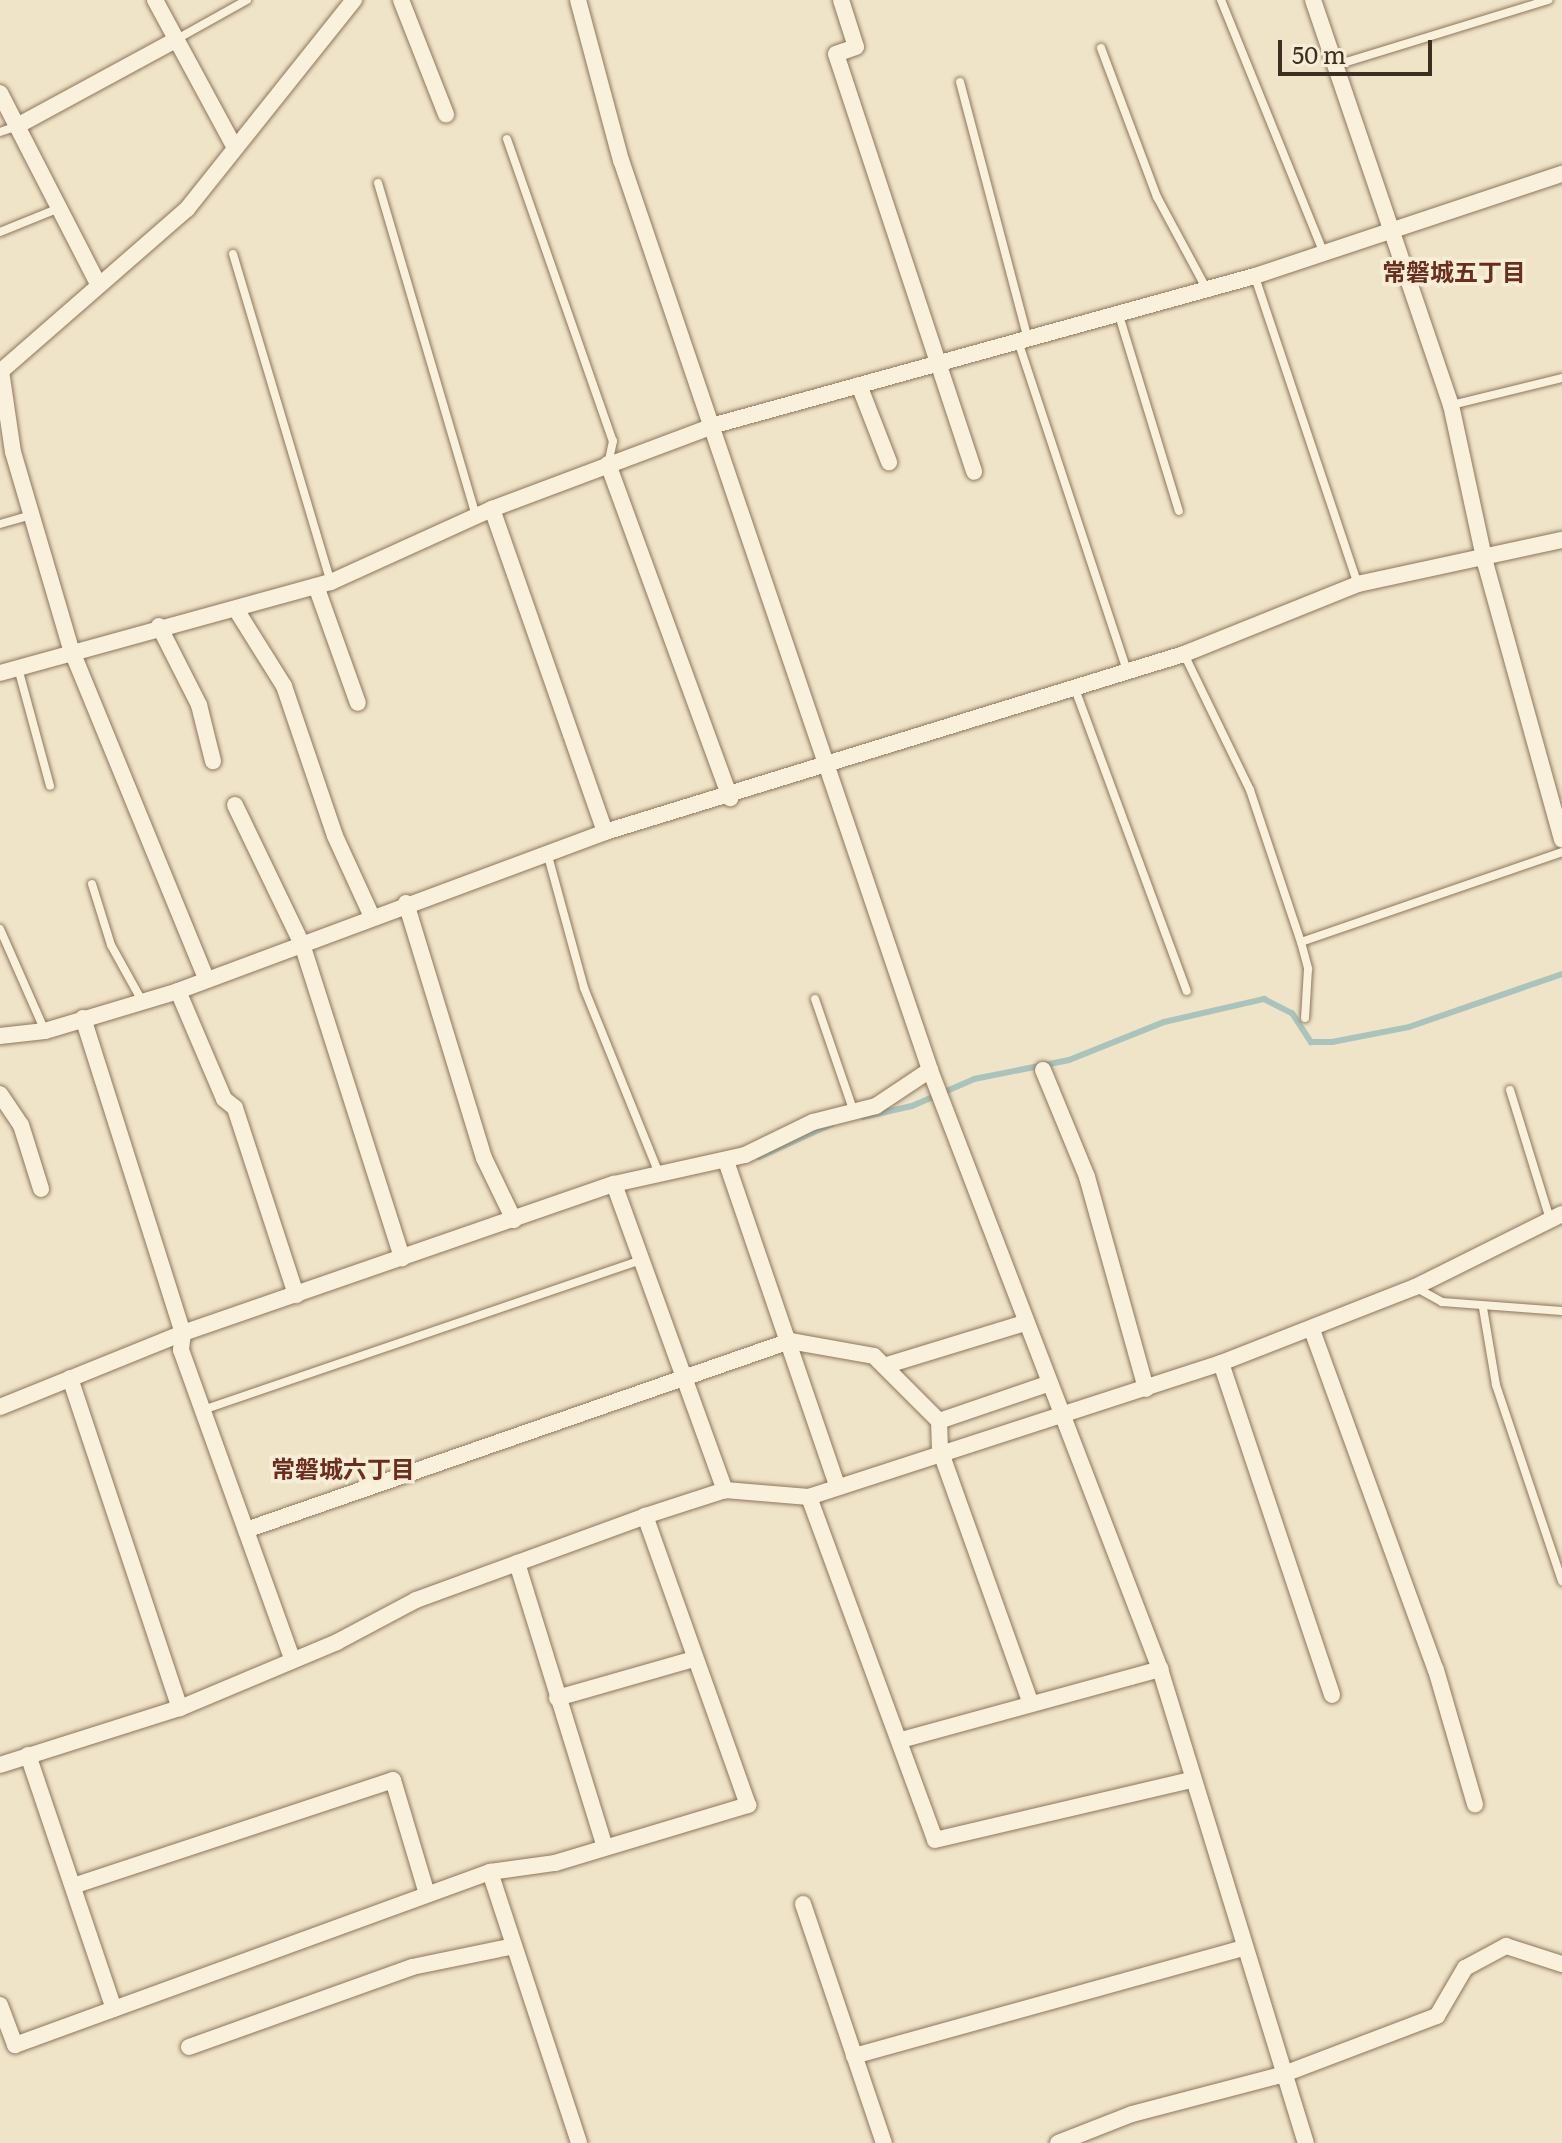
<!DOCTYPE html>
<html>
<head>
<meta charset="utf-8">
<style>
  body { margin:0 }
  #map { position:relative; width:1562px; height:2143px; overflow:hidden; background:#f0e4c8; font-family:Literata,"Noto Sans JP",serif }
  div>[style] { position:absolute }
  .stream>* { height:6px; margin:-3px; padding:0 3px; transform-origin:3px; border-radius:3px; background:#a9c4bc }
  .roads { filter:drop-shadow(0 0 2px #8d765c) drop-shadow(0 0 2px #8d765c) }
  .service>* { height:8px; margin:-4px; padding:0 4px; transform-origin:4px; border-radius:4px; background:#faf1dc }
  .minor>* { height:16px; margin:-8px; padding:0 8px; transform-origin:8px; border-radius:8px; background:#faf1dc }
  span { translate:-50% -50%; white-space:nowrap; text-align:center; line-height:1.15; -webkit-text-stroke:7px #f7eed8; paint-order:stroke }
  .neighbourhood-label { font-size:24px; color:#6b2e1e; font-weight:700 }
  .scale { position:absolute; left:1278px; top:40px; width:154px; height:36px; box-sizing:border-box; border:4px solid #3d2e20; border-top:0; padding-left:10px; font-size:24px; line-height:28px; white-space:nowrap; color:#3d2e20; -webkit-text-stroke:6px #f7eed8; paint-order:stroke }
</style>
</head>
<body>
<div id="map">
  <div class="stream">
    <i style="left:863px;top:1117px;width:50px;rotate:-12.7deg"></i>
    <i style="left:912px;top:1106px;width:68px;rotate:-23.5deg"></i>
    <i style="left:974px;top:1079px;width:97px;rotate:-11.3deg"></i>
    <i style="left:1069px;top:1060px;width:102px;rotate:-21.8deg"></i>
    <i style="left:1164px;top:1022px;width:103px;rotate:-13deg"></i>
    <i style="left:1264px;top:999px;width:31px;rotate:27deg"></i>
    <i style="left:1292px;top:1013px;width:35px;rotate:57deg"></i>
    <i style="left:1311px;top:1042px;width:21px"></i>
    <i style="left:1332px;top:1042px;width:78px;rotate:-11deg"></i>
    <i style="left:1409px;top:1027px;width:162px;rotate:-19.1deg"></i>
    <i style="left:759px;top:1157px;width:80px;rotate:-24.3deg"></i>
  </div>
  <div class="roads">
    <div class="service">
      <i style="left:1221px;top:0;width:271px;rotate:67.9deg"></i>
      <i style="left:177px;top:39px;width:80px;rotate:-29.1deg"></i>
      <i style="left:1101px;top:48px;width:159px;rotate:69.4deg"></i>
      <i style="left:1157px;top:197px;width:103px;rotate:61.7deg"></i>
      <i style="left:1340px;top:64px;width:218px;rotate:-17.1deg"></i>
      <i style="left:960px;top:82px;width:263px;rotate:75.2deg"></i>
      <i style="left:0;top:132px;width:18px;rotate:-19deg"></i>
      <i style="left:507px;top:139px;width:320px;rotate:70.7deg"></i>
      <i style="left:613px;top:441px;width:24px;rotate:102deg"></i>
      <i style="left:378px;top:183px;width:347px;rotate:73.6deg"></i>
      <i style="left:0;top:232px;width:64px;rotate:-22.1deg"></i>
      <i style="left:233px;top:254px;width:342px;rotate:73.4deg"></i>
      <i style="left:1255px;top:277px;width:324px;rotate:71.5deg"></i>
      <i style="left:1118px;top:312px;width:208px;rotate:73deg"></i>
      <i style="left:1017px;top:338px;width:351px;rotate:71.7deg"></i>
      <i style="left:1452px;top:405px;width:113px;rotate:-13.8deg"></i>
      <i style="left:0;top:524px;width:35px;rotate:-16deg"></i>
      <i style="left:1184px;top:654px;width:151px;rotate:64.1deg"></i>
      <i style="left:1250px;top:790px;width:160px;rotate:71.5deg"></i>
      <i style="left:1301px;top:942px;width:276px;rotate:-19deg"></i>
      <i style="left:18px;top:668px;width:122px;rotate:74.8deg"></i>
      <i style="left:1075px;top:689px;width:322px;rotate:69.7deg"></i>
      <i style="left:548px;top:856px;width:137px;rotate:74.7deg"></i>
      <i style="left:584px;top:988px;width:201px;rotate:68deg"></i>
      <i style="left:92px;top:884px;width:64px;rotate:72.7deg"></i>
      <i style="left:111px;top:945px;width:64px;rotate:61deg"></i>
      <i style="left:0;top:929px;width:111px;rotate:66.2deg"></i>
      <i style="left:1301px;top:942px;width:28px;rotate:75deg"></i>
      <i style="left:1308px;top:969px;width:49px;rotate:93.5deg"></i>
      <i style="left:815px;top:999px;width:120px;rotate:71deg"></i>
      <i style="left:1510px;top:1090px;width:135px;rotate:72.8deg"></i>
      <i style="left:1415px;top:1287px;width:31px;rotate:29deg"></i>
      <i style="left:1442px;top:1302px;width:120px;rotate:4.3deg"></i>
      <i style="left:1483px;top:1308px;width:78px;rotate:80.4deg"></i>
      <i style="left:1496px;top:1385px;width:207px;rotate:71.4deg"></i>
      <i style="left:203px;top:1410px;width:463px;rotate:-18.9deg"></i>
    </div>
    <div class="minor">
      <i style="left:155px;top:0;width:168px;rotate:61.6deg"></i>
      <i style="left:401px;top:0;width:123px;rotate:68.5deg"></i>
      <i style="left:578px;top:0;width:166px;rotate:75deg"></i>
      <i style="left:621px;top:160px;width:961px;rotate:71.24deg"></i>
      <i style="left:930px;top:1070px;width:642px;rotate:68.99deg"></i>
      <i style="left:1160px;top:1669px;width:496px;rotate:72.9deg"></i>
      <i style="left:841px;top:0;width:49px;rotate:72.3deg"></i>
      <i style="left:856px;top:47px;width:21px;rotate:161deg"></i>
      <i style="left:836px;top:54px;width:440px;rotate:71.7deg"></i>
      <i style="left:1313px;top:0;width:428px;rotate:71.2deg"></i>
      <i style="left:1451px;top:405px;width:161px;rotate:77.8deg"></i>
      <i style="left:1485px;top:562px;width:288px;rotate:74.5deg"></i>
      <i style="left:0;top:93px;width:215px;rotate:62.8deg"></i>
      <i style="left:17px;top:126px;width:182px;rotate:-28.5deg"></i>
      <i style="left:1px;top:371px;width:82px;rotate:81.6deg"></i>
      <i style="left:13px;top:452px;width:205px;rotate:73.6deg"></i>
      <i style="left:71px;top:649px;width:356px;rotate:67.7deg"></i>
      <i style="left:0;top:372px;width:248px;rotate:-41.1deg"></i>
      <i style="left:187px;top:209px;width:268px;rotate:-51.4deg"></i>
      <i style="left:859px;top:385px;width:83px;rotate:68.7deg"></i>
      <i style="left:608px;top:464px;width:356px;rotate:69.9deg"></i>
      <i style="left:492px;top:509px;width:342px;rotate:70.7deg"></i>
      <i style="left:316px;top:586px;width:124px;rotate:70.3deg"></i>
      <i style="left:237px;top:611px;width:89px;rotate:57.9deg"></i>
      <i style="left:284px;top:686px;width:158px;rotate:71.2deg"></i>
      <i style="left:335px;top:836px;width:89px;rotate:65.4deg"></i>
      <i style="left:159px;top:626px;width:89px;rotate:63.1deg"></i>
      <i style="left:199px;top:705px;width:58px;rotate:76deg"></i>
      <i style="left:0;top:673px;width:343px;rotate:-15.4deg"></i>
      <i style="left:331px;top:582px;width:177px;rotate:-24.4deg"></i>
      <i style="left:492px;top:509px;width:238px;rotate:-20.6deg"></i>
      <i style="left:715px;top:425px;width:560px;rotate:-15.43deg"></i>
      <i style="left:1255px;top:276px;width:324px;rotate:-18.4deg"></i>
      <i style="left:235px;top:805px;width:154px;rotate:64.3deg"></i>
      <i style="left:302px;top:944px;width:330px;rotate:72.3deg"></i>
      <i style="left:406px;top:903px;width:267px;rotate:73deg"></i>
      <i style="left:484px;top:1158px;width:69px;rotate:64.2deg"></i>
      <i style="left:178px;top:991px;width:117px;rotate:66.9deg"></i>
      <i style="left:224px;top:1099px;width:14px;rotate:39deg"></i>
      <i style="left:235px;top:1108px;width:197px;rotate:71.9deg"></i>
      <i style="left:83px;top:1018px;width:330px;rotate:72.4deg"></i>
      <i style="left:183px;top:1333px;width:17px;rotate:97deg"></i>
      <i style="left:181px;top:1350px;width:328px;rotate:70.2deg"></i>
      <i style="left:0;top:1036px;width:45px;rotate:-6.3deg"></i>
      <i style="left:45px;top:1031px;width:139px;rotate:-16.7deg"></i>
      <i style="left:178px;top:991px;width:456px;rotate:-20.4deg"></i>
      <i style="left:605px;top:832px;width:606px;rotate:-17.09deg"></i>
      <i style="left:1184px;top:654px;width:188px;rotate:-21.9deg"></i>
      <i style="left:1358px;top:584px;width:209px;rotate:-12.2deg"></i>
      <i style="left:1043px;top:1070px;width:116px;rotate:67.6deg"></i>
      <i style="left:1087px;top:1177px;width:220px;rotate:74.4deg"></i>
      <i style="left:0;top:1094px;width:37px;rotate:56deg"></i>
      <i style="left:21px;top:1125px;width:67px;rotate:72.6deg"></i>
      <i style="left:726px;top:1161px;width:343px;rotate:71.1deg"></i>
      <i style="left:614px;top:1184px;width:326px;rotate:70.1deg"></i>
      <i style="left:1312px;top:1330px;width:362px;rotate:70deg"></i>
      <i style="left:1436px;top:1670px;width:140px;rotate:73.8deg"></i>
      <i style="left:1221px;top:1363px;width:350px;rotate:71.5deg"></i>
      <i style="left:884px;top:1366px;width:147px;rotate:-17deg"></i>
      <i style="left:70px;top:1378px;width:348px;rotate:71.6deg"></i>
      <i style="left:0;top:1407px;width:197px;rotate:-22deg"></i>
      <i style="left:183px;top:1333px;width:456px;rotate:-19.1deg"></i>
      <i style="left:614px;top:1184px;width:134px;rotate:-12.5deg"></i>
      <i style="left:745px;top:1155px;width:76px;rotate:-25.9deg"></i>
      <i style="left:813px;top:1122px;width:65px;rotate:-14.3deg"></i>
      <i style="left:876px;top:1106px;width:65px;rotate:-33.7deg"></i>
      <i style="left:939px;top:1421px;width:114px;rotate:-18.9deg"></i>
      <i style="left:809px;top:1497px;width:365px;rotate:69.8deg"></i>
      <i style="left:935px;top:1840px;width:262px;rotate:-13.2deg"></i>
      <i style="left:246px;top:1530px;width:576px;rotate:-19.16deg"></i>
      <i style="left:790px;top:1341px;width:85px;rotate:10.1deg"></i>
      <i style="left:874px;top:1356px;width:92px;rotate:45deg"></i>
      <i style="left:939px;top:1421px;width:29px;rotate:88deg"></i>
      <i style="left:940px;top:1450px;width:268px;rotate:70.3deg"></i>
      <i style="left:517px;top:1563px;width:297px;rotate:72.8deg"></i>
      <i style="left:557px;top:1698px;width:142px;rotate:-15.9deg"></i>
      <i style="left:901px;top:1740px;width:269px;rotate:-15.3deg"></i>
      <i style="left:28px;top:1755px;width:268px;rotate:71.3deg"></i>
      <i style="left:0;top:1765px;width:189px;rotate:-17.6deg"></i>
      <i style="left:180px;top:1708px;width:170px;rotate:-22.8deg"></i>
      <i style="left:337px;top:1642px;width:89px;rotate:-28deg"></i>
      <i style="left:416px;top:1600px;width:244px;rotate:-20.1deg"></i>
      <i style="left:645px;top:1516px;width:84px;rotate:-18deg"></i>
      <i style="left:725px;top:1490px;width:84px;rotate:4.8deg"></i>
      <i style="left:809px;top:1497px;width:433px;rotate:-18deg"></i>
      <i style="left:1221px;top:1363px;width:208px;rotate:-21.4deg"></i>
      <i style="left:1415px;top:1287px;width:164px;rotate:-26.4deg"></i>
      <i style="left:490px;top:1872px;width:285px;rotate:71.8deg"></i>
      <i style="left:73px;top:1886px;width:337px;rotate:-18.3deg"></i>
      <i style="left:393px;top:1780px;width:119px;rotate:73.4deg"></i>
      <i style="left:803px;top:1904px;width:252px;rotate:71.3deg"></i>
      <i style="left:0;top:2005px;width:43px;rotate:69.4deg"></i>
      <i style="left:15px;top:2045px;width:506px;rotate:-20.01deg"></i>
      <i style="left:490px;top:1872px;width:66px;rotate:-7.9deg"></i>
      <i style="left:555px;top:1863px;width:202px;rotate:-16.7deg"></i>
      <i style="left:748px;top:1805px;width:307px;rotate:-109.6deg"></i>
      <i style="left:189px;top:2047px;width:237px;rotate:-19.7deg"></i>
      <i style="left:412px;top:1967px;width:104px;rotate:-11.6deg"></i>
      <i style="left:854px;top:2056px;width:404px;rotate:-15.5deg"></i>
      <i style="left:1058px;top:2143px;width:79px;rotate:-21.4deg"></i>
      <i style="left:1132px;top:2114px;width:157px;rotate:-14.7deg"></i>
      <i style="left:1284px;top:2074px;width:164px;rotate:-20.8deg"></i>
      <i style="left:1437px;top:2016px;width:56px;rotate:-59.7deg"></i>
      <i style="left:1465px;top:1968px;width:47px;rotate:-28.2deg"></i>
      <i style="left:1506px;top:1946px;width:59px;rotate:17.8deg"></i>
    </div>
  </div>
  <div class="neighbourhood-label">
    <span style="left:1454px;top:271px">常磐城五丁目</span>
    <span style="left:343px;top:1468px">常磐城六丁目</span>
  </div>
  <div class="scale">50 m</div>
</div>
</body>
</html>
